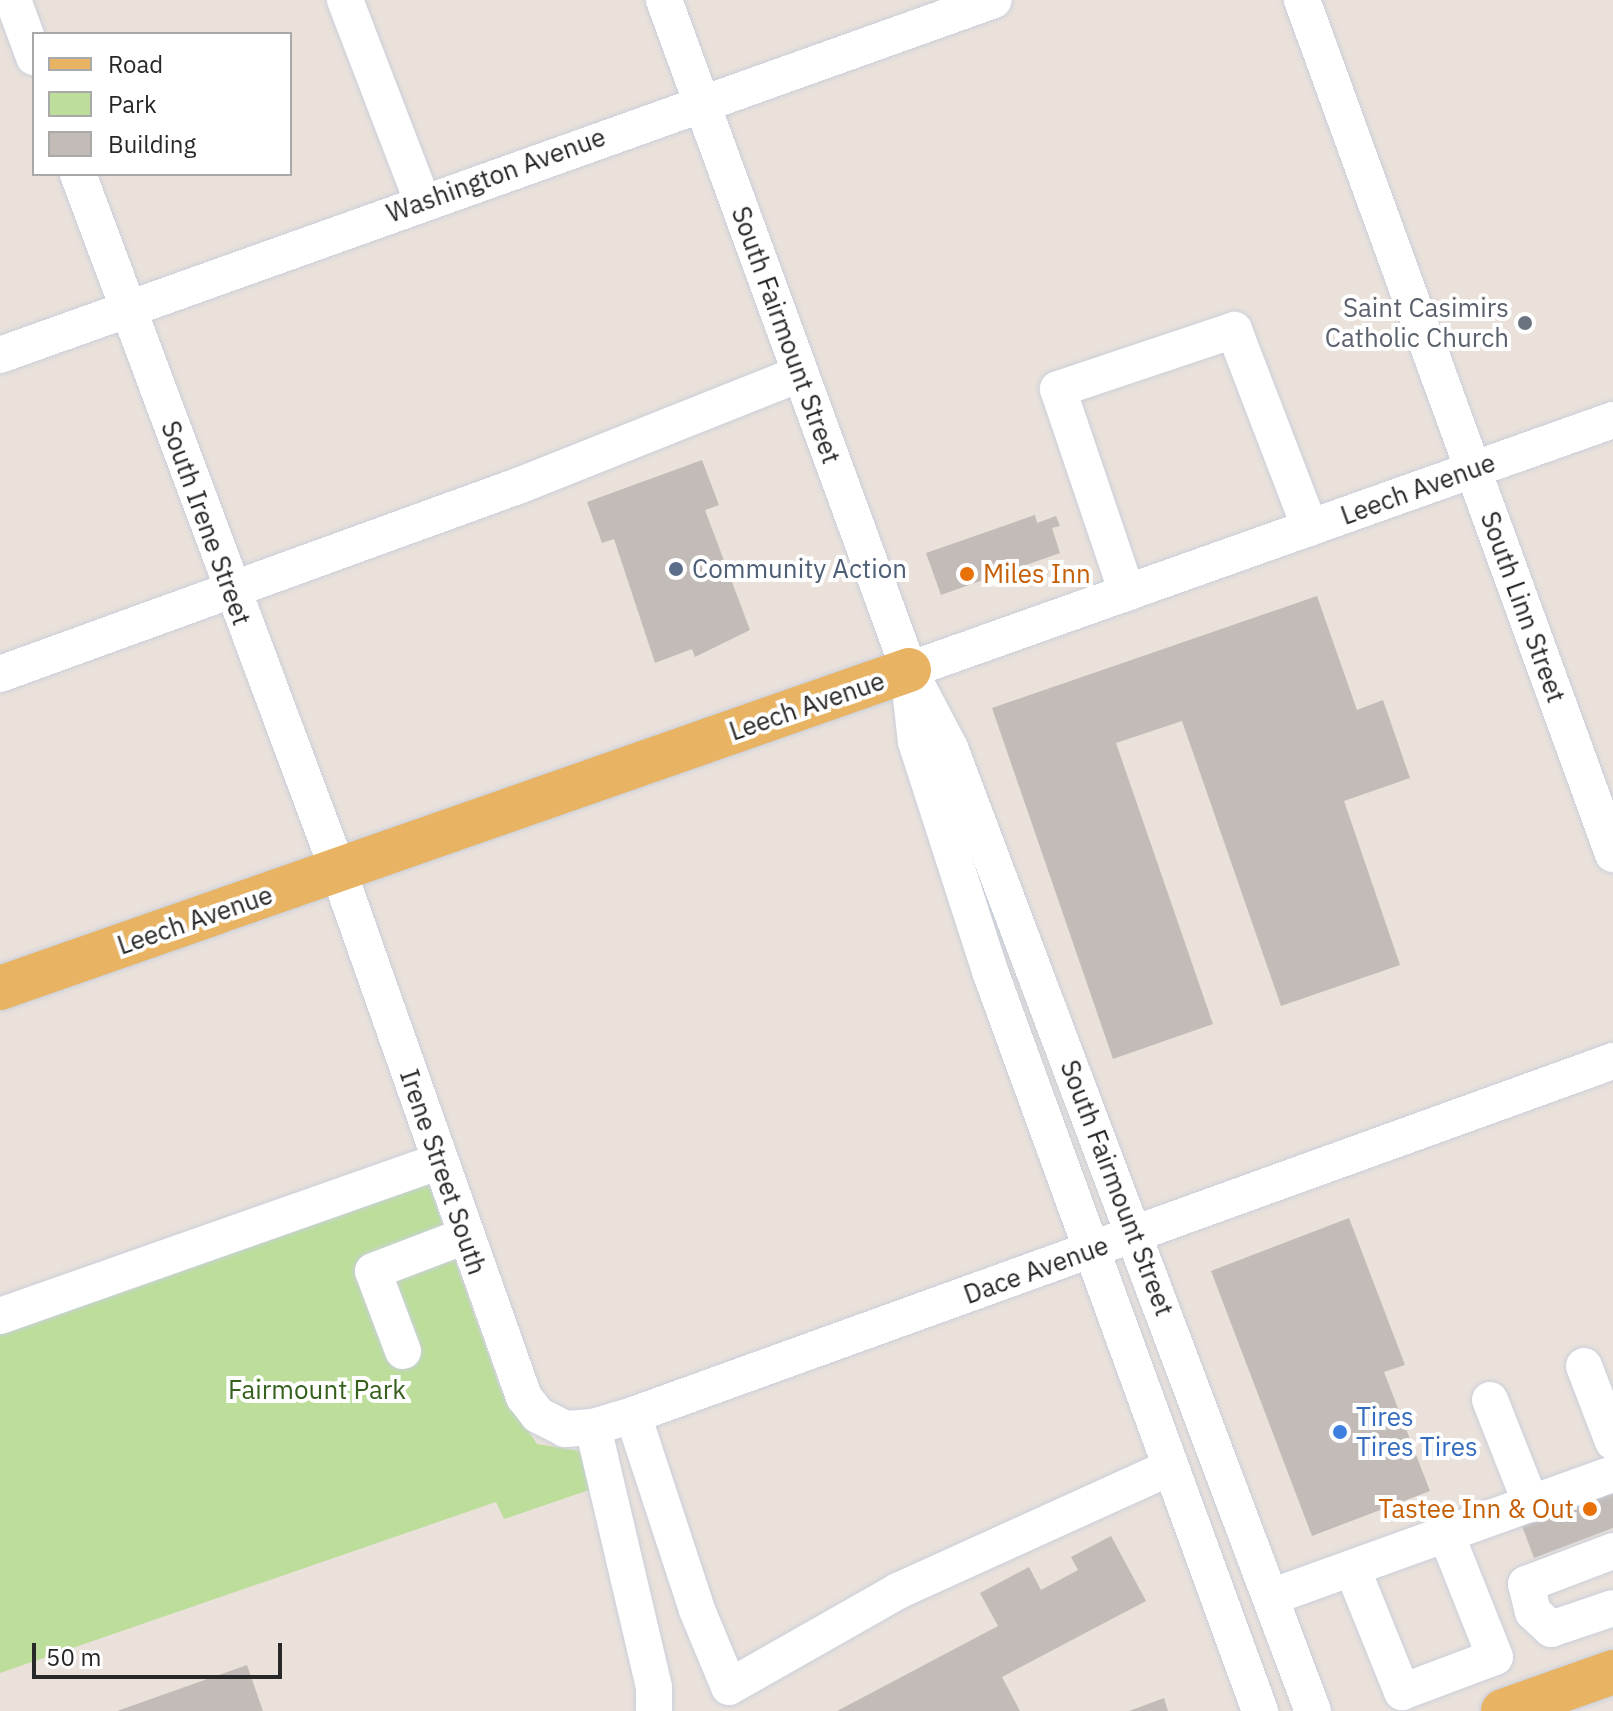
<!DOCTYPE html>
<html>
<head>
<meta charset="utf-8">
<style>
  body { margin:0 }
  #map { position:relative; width:1613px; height:1711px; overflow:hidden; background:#eae1db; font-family:"IBM Plex Sans",sans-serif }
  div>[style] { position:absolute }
  .green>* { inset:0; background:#bcde9a }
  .building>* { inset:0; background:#c2bbb7 }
  .roads { filter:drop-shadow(0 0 2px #c9cfda) drop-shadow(0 0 2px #c9cfda) }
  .minor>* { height:36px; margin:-18px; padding:0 18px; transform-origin:18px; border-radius:18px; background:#fff }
  .major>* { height:44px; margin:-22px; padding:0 22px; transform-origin:22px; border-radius:22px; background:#e8b362 }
  .dots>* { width:22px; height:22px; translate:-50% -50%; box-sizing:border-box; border:4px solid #fff; border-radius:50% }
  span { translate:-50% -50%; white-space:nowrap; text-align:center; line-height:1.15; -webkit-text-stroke:8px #fff; paint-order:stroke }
  .street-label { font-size:26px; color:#282828 }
  .worship-label { font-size:26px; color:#5b616d }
  .right { translate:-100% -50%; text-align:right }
  .service-label { font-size:26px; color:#4e5e75 }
  .left { translate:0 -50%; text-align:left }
  .food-label { font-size:26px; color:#c56008 }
  .park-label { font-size:26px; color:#36601d }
  .shop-label { font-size:26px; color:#366cbe }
  .legend { position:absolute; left:32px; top:32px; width:260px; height:144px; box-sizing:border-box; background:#fff; border:2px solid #a9a9a9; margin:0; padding:10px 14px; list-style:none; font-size:24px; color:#282828 }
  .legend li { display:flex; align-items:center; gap:16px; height:40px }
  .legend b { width:40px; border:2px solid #a9a9a9 }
  .scale { position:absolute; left:32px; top:1643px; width:250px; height:36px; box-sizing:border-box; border:4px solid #282828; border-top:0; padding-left:10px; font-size:24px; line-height:28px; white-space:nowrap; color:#282828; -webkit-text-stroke:6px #fff; paint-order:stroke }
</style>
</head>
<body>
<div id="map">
  <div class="green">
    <i style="clip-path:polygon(426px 1177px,501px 1391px,537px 1444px,580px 1451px,592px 1489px,504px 1519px,496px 1502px,0 1673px,0 1330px)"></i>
  </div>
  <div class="building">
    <i style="clip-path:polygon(702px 460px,719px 505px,705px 510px,750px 630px,695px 657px,692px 649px,655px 663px,614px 539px,602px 543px,587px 502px)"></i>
    <i style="clip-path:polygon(1035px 515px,1037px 523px,1056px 516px,1060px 526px,1052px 528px,1060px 553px,941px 595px,926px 553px)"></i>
    <i style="clip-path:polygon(1317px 596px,1357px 710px,1383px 700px,1410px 778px,1344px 801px,1400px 965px,1281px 1006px,1182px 721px,1116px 743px,1213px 1024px,1113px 1059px,992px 708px)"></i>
    <i style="clip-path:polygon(1349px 1218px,1405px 1365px,1384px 1372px,1430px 1491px,1312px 1536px,1211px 1271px)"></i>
    <i style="clip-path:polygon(1613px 1492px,1613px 1528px,1534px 1558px,1522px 1526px)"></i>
    <i style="clip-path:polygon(1111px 1536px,1146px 1601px,1002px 1677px,1020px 1711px,837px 1711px,998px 1626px,980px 1593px,1029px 1567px,1041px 1590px,1078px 1570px,1071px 1557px)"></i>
    <i style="clip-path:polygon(247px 1665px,263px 1711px,117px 1711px)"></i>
    <i style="clip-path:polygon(1164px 1698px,1168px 1711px,1129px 1711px)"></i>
  </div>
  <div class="roads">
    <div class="minor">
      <i style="left:13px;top:0;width:61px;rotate:69.8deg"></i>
      <i style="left:345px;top:0;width:215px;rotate:69deg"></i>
      <i style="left:664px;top:0;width:713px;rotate:69.91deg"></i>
      <i style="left:909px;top:670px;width:88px;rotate:62.3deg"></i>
      <i style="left:950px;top:748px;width:1029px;rotate:69.35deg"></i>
      <i style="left:1302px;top:0;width:909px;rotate:69.99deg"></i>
      <i style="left:78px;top:174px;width:743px;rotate:69.52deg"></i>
      <i style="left:338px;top:870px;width:559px;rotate:70.56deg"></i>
      <i style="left:524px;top:1397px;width:23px;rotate:52deg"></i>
      <i style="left:538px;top:1415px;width:30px;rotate:27deg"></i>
      <i style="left:565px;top:1429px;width:28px;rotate:-4deg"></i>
      <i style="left:593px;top:1427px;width:42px;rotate:-16.7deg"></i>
      <i style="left:633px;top:1415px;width:1042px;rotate:-19.86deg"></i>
      <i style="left:0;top:355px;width:1055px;rotate:-19.65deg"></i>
      <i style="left:1127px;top:593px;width:215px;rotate:-108.7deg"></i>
      <i style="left:1058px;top:389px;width:186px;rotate:-18.5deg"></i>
      <i style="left:1234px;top:330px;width:212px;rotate:69deg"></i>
      <i style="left:909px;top:670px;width:747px;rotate:-19.55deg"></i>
      <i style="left:0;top:674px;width:551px;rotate:-19.95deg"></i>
      <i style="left:518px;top:486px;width:303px;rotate:-21.7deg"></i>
      <i style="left:910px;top:688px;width:54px;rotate:83.7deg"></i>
      <i style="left:916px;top:742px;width:244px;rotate:72.1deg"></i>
      <i style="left:991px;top:974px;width:785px;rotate:69.95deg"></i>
      <i style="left:0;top:1316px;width:466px;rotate:-19.4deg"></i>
      <i style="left:403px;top:1351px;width:85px;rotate:-110.6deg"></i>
      <i style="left:373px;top:1271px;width:98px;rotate:-20.8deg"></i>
      <i style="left:1584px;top:1366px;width:81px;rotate:69.1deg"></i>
      <i style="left:1490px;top:1400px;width:112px;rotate:68.5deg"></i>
      <i style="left:633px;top:1415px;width:205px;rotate:71.8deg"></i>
      <i style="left:697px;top:1610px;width:83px;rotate:67.4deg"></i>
      <i style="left:729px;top:1687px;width:194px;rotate:-29.6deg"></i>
      <i style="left:898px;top:1591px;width:298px;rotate:-24.4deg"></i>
      <i style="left:593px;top:1427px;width:267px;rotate:76.8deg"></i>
      <i style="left:654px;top:1687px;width:24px;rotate:90deg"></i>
      <i style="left:1613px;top:1551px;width:93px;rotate:159.2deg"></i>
      <i style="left:1526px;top:1584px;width:29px;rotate:76deg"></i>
      <i style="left:1533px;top:1612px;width:25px;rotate:43deg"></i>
      <i style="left:1551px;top:1629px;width:65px;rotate:-18.7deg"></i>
      <i style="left:1352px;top:1568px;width:134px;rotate:68deg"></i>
      <i style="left:1402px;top:1692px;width:99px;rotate:-20.6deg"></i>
      <i style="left:1495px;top:1657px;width:132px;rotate:-111.7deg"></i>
      <i style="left:1271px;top:1597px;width:363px;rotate:-19.8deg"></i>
    </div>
    <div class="major">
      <i style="left:0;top:988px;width:963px;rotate:-19.28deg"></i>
      <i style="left:1503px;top:1711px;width:117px;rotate:-19.5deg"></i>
    </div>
  </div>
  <div class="dots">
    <i style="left:1525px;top:323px;background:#6b7280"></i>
    <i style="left:676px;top:569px;background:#5c6f8a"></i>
    <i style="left:967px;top:574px;background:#e8710a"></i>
    <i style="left:1340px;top:1432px;background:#3f7fe0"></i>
    <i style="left:1590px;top:1509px;background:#e8710a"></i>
  </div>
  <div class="street-label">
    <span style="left:496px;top:175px;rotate:-20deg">Washington Avenue</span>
    <span style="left:786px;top:335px;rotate:70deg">South Fairmount Street</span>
    <span style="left:1418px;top:489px;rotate:-20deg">Leech Avenue</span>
    <span style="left:206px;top:523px;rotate:70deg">South Irene Street</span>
    <span style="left:1523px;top:607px;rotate:70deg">South Linn Street</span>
    <span style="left:807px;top:706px;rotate:-19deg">Leech Avenue</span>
    <span style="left:195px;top:920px;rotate:-19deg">Leech Avenue</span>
    <span style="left:443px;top:1172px;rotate:71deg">Irene Street South</span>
    <span style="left:1117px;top:1188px;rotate:69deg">South Fairmount Street</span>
    <span style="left:1036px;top:1270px;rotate:-20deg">Dace Avenue</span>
  </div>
  <div class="worship-label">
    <span class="right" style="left:1509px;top:323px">Saint Casimirs<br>Catholic Church</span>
  </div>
  <div class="service-label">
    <span class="left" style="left:692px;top:569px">Community Action</span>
  </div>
  <div class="food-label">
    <span class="left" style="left:983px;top:574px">Miles Inn</span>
    <span class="right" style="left:1574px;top:1509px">Tastee Inn &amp; Out</span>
  </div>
  <div class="park-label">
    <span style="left:317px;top:1390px">Fairmount Park</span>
  </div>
  <div class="shop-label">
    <span class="left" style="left:1356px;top:1432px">Tires<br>Tires Tires</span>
  </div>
  <ul class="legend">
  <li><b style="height:10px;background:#e8b362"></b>Road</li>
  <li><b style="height:22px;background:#bcde9a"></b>Park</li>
  <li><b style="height:22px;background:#c2bbb7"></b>Building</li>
  </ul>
  <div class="scale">50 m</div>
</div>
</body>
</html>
